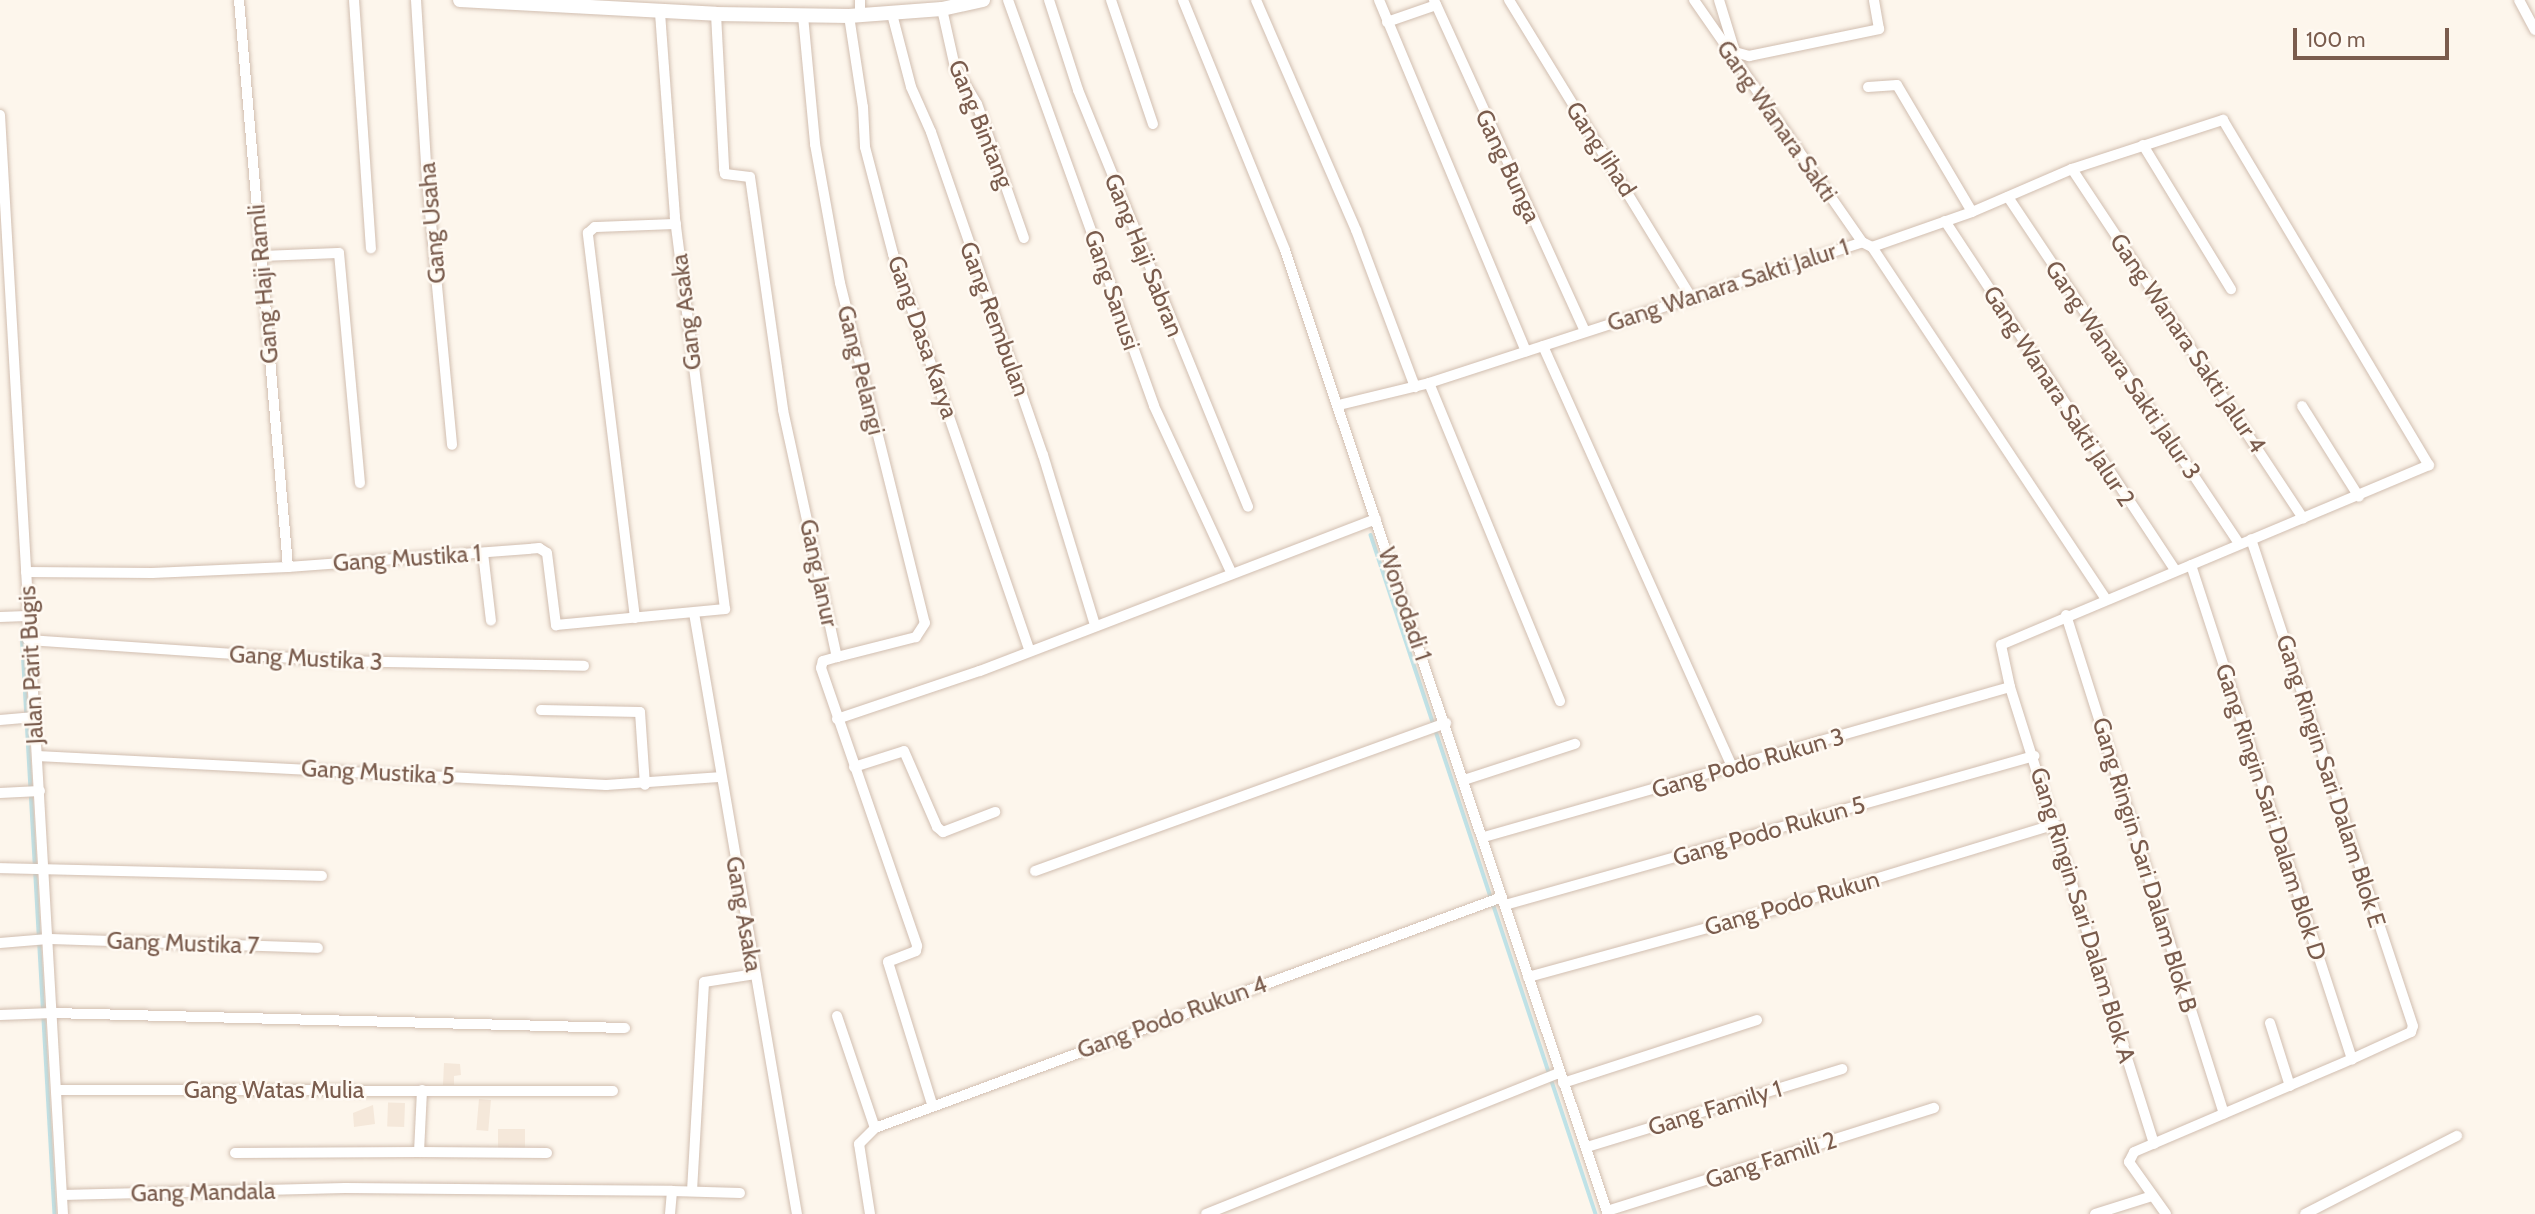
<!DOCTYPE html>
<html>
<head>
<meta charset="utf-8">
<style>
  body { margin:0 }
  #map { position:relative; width:2535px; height:1214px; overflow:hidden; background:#fdf6ec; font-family:Cabin,sans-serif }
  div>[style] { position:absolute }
  .residential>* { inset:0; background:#f5e8da; transform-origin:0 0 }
  .stream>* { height:3.5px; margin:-1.75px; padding:0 1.75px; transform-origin:1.75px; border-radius:1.75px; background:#bfe3e8 }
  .roads { filter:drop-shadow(0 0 2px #d1beb0) drop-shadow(0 0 2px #d1beb0) }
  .minor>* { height:10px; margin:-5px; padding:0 5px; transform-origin:5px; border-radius:5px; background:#fff }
  .secondary>* { height:14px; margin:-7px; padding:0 7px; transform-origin:7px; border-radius:7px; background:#fff }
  span { translate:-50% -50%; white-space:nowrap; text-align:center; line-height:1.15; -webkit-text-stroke:5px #fffaf3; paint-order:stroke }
  .street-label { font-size:24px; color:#7a5c4d }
  .scale { position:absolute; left:2293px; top:28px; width:156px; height:32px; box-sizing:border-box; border:4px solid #7a5c4d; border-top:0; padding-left:9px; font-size:21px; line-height:24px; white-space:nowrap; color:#7a5c4d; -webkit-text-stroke:5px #fffaf3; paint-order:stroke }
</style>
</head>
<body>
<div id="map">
  <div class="residential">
    <i style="clip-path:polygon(444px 1063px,460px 1064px,461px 1075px,454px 1076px,454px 1085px,443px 1085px)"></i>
    <i style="left:479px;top:1099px;width:12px;height:31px;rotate:5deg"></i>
    <i style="left:405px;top:1103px;width:24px;height:17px;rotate:92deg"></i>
    <i style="clip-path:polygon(373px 1105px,375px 1124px,354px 1127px,353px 1113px)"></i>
    <i style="left:525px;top:1129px;width:20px;height:27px;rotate:90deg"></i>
  </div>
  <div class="stream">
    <i style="left:1371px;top:535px;width:715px;rotate:71.67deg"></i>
    <i style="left:22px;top:630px;width:585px;rotate:86.77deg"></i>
  </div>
  <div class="roads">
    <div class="minor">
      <i style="left:239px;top:0;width:569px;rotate:85.06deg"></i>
      <i style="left:354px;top:0;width:249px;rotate:86.1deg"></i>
      <i style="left:416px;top:0;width:180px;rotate:86.5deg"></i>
      <i style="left:427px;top:180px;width:266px;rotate:84.6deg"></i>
      <i style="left:860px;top:0;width:15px;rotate:90deg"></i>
      <i style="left:1008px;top:0;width:431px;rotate:70.2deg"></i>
      <i style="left:1154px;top:406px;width:185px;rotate:65.1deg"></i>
      <i style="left:1049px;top:0;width:95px;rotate:72.1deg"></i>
      <i style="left:1078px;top:90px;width:450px;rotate:67.8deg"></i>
      <i style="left:1111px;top:0;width:131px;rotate:71.3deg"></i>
      <i style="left:1183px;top:0;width:270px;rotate:67.8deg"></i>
      <i style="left:1285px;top:250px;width:1017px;rotate:71.48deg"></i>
      <i style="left:1256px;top:0;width:251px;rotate:66.5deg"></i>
      <i style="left:1356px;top:230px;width:168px;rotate:69.4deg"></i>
      <i style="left:1379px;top:0;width:381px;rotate:67.3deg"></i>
      <i style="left:1434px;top:0;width:364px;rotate:65.5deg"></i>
      <i style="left:1509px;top:0;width:351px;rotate:58.5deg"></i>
      <i style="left:1694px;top:0;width:295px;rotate:55.2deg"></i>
      <i style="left:1719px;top:0;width:54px;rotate:72.9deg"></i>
      <i style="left:1735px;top:52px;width:15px;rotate:16deg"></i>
      <i style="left:1749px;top:56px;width:133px;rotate:-11.7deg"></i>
      <i style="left:1879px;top:29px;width:29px;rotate:-100deg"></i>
      <i style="left:2519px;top:0;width:34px;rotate:62deg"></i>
      <i style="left:942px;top:9px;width:59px;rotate:77.4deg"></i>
      <i style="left:955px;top:67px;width:43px;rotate:59.3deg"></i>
      <i style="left:977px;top:104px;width:142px;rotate:70.7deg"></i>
      <i style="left:716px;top:14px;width:155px;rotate:87deg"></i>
      <i style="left:724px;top:169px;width:5px;rotate:79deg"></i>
      <i style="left:725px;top:174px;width:25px;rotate:7deg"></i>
      <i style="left:750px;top:177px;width:235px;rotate:81.9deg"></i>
      <i style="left:783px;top:410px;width:253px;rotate:77.7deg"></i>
      <i style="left:837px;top:657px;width:15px;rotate:164deg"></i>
      <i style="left:823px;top:661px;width:7px;rotate:106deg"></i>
      <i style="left:821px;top:668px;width:294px;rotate:70.9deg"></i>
      <i style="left:917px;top:946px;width:5px;rotate:101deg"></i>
      <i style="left:916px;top:951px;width:30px;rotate:159deg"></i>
      <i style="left:888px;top:962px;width:149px;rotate:72.8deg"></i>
      <i style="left:892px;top:14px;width:75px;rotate:75.4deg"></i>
      <i style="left:911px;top:87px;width:49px;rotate:66deg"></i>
      <i style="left:931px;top:132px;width:342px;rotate:70.9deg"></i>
      <i style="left:1043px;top:455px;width:178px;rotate:73deg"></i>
      <i style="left:803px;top:16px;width:129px;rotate:84.6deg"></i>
      <i style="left:815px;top:144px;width:141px;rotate:79.8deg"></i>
      <i style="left:840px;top:283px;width:350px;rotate:76deg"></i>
      <i style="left:925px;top:623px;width:17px;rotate:123deg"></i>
      <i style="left:916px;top:637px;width:81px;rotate:165.8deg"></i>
      <i style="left:849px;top:16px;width:92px;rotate:81.3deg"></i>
      <i style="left:863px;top:107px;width:40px;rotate:87.1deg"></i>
      <i style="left:865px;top:147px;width:111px;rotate:75.3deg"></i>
      <i style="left:893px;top:254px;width:420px;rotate:71deg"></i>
      <i style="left:1387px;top:22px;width:52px;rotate:-19.1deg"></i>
      <i style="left:1868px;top:87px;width:29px;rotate:-4deg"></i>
      <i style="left:1897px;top:85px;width:147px;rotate:59.4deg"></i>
      <i style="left:0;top:115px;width:1101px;rotate:86.72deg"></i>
      <i style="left:2143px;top:145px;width:169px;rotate:58.6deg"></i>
      <i style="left:2072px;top:169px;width:419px;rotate:56.5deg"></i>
      <i style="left:2008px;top:197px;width:417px;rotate:56.3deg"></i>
      <i style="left:1945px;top:221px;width:418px;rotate:56.6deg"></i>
      <i style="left:1872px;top:247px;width:106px;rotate:-19.3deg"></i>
      <i style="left:1972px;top:212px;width:109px;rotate:-23.3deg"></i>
      <i style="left:2072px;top:169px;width:159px;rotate:-18deg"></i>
      <i style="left:2223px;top:120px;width:402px;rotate:59.2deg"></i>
      <i style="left:2429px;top:465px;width:464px;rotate:157.2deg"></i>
      <i style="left:2001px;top:645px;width:43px;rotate:77.9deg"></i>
      <i style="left:2010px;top:687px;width:479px;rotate:72.5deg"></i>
      <i style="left:261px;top:256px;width:78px;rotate:-2.2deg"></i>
      <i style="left:339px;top:253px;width:231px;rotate:84.8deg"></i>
      <i style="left:1543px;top:346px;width:461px;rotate:65.8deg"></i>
      <i style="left:1429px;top:383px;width:344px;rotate:67.6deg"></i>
      <i style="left:1339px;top:405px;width:93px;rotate:-13.7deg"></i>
      <i style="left:1429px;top:383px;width:455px;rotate:-18deg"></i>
      <i style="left:1862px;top:242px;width:11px;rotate:27deg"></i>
      <i style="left:1872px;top:247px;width:423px;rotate:56.4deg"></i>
      <i style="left:2302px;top:406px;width:107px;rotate:57.9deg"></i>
      <i style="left:483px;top:553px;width:68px;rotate:83.3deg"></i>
      <i style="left:2191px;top:565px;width:520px;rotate:71.95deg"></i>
      <i style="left:26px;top:572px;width:126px;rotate:0.5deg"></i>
      <i style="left:152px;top:573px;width:136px;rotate:-2.5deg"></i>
      <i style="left:288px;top:567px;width:252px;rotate:-4.3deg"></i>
      <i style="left:539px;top:548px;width:9px;rotate:32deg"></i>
      <i style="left:547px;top:553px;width:73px;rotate:82.9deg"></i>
      <i style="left:556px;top:625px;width:170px;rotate:-5.4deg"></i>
      <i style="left:725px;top:609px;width:395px;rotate:-97.3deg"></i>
      <i style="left:675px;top:217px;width:206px;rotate:-94.2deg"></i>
      <i style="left:694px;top:613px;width:610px;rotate:80.28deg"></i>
      <i style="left:2066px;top:615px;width:523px;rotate:72.43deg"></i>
      <i style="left:0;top:617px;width:27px;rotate:-2deg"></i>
      <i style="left:635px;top:618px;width:388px;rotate:-97deg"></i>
      <i style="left:588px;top:233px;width:9px;rotate:-41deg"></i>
      <i style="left:595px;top:227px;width:81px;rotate:-2.1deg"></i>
      <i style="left:28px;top:640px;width:306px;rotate:3.9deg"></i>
      <i style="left:333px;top:661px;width:251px;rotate:1.1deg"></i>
      <i style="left:541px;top:710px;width:99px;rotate:1.2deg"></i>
      <i style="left:640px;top:712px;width:73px;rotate:86.1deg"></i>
      <i style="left:837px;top:719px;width:151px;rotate:-18.6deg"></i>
      <i style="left:980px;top:671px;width:424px;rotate:-21deg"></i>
      <i style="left:0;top:720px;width:35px;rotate:-5deg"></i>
      <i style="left:37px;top:756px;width:570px;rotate:2.92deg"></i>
      <i style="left:606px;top:785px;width:113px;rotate:-4deg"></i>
      <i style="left:854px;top:767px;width:52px;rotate:-17.7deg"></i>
      <i style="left:904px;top:751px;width:83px;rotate:66.5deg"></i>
      <i style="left:937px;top:827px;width:8px;rotate:40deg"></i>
      <i style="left:943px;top:832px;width:56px;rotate:-21deg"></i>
      <i style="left:1464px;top:780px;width:117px;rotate:-18deg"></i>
      <i style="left:0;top:793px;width:40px;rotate:-2.9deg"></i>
      <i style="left:1484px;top:837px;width:547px;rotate:-15.92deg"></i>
      <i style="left:0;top:868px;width:322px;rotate:1.4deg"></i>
      <i style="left:1035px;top:871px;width:437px;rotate:-19.8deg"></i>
      <i style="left:1505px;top:905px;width:550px;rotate:-15.73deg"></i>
      <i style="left:0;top:943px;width:48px;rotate:-4.8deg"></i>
      <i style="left:48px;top:939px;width:270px;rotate:1.9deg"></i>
      <i style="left:1528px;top:977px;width:257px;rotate:-15.3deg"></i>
      <i style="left:1776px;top:909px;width:292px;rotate:-16.9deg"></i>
      <i style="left:0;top:1015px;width:52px;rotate:-2.2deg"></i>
      <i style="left:52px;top:1013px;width:573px;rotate:1.5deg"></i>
      <i style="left:837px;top:1016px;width:118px;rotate:71.3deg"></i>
      <i style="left:2270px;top:1023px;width:66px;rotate:72.4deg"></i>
      <i style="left:1563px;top:1083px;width:204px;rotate:-18deg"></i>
      <i style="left:56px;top:1090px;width:557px;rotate:0.1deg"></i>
      <i style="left:1587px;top:1147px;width:267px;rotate:-17deg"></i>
      <i style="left:419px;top:1152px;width:128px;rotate:0.4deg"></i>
      <i style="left:235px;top:1153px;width:184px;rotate:-0.3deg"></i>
      <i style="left:419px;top:1152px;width:62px;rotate:-87.2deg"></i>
      <i style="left:692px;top:1191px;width:209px;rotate:-86.7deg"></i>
      <i style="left:704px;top:982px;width:52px;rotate:-8.9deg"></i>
      <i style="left:62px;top:1195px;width:283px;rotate:-1.4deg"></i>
      <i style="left:345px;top:1188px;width:327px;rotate:0.5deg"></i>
      <i style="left:1607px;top:1211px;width:343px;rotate:-17.5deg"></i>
      <i style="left:670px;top:1214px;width:23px;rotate:-85deg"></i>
      <i style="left:672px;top:1191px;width:68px;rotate:1.7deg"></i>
      <i style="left:870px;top:1214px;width:71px;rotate:-98.9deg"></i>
      <i style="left:859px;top:1144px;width:23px;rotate:-45deg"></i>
      <i style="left:875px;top:1128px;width:668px;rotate:-20.22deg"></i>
      <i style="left:1206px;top:1214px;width:380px;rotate:-21.8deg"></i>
      <i style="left:2095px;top:1214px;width:60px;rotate:-17.5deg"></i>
      <i style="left:2166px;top:1214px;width:64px;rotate:-125.4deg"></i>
      <i style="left:2129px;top:1162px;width:11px;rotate:-63deg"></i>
      <i style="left:2134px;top:1152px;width:237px;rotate:-23.1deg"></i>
      <i style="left:2352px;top:1059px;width:65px;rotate:-24.6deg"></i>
      <i style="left:2411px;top:1032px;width:6px;rotate:-72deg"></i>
      <i style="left:2413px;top:1026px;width:513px;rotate:-108.4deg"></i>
      <i style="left:2305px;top:1214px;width:171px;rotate:-27.2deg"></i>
    </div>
    <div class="secondary">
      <i style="left:460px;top:0;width:256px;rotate:3.1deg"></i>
      <i style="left:716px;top:14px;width:133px;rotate:0.9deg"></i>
      <i style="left:849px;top:16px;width:93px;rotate:-4.3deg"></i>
      <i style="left:942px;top:9px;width:42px;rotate:-12.4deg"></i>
    </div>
  </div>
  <div class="street-label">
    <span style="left:1777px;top:121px;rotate:55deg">Gang Wanara Sakti</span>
    <span style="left:981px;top:124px;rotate:68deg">Gang Bintang</span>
    <span style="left:1601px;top:149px;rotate:57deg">Gang Jihad</span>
    <span style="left:1508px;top:166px;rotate:65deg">Gang Bunga</span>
    <span style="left:432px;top:223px;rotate:-95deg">Gang Usaha</span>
    <span style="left:1144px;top:255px;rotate:68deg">Gang Haji Sabran</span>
    <span style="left:263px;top:284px;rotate:-95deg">Gang Haji Ramli</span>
    <span style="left:1728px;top:285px;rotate:-18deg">Gang Wanara Sakti Jalur 1</span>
    <span style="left:1112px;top:290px;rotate:71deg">Gang Sanusi</span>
    <span style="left:686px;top:312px;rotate:-97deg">Gang Asaka</span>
    <span style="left:995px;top:319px;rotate:70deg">Gang Rembulan</span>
    <span style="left:923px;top:337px;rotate:71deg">Gang Dasa Karya</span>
    <span style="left:2188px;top:343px;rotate:56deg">Gang Wanara Sakti Jalur 4</span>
    <span style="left:861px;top:370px;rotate:76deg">Gang Pelangi</span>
    <span style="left:2123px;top:370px;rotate:56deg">Gang Wanara Sakti Jalur 3</span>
    <span style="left:2059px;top:396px;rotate:57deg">Gang Wanara Sakti Jalur 2</span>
    <span style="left:407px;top:558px;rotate:-4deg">Gang Mustika 1</span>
    <span style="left:819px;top:573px;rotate:78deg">Gang Janur</span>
    <span style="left:1405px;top:604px;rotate:71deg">Wonodadi 1</span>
    <span style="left:306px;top:658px;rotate:3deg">Gang Mustika 3</span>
    <span style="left:31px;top:665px;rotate:-93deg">Jalan Parit Bugis</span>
    <span style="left:1748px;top:763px;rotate:-16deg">Gang Podo Rukun 3</span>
    <span style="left:378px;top:772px;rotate:3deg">Gang Mustika 5</span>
    <span style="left:2331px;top:781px;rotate:72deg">Gang Ringin Sari Dalam Blok E</span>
    <span style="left:2271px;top:812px;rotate:72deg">Gang Ringin Sari Dalam Blok D</span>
    <span style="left:1769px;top:831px;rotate:-16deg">Gang Podo Rukun 5</span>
    <span style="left:2145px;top:865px;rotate:73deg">Gang Ringin Sari Dalam Blok B</span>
    <span style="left:1792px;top:903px;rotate:-16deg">Gang Podo Rukun</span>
    <span style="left:744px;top:914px;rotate:80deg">Gang Asaka</span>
    <span style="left:2083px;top:915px;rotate:73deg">Gang Ringin Sari Dalam Blok A</span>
    <span style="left:183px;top:943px;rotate:2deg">Gang Mustika 7</span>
    <span style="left:1172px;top:1017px;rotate:-20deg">Gang Podo Rukun 4</span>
    <span style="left:274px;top:1090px">Gang Watas Mulia</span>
    <span style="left:1715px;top:1108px;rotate:-17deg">Gang Family 1</span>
    <span style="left:1771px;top:1160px;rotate:-18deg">Gang Famili 2</span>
    <span style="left:203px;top:1192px;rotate:-1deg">Gang Mandala</span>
  </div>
  <div class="scale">100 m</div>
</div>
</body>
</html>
